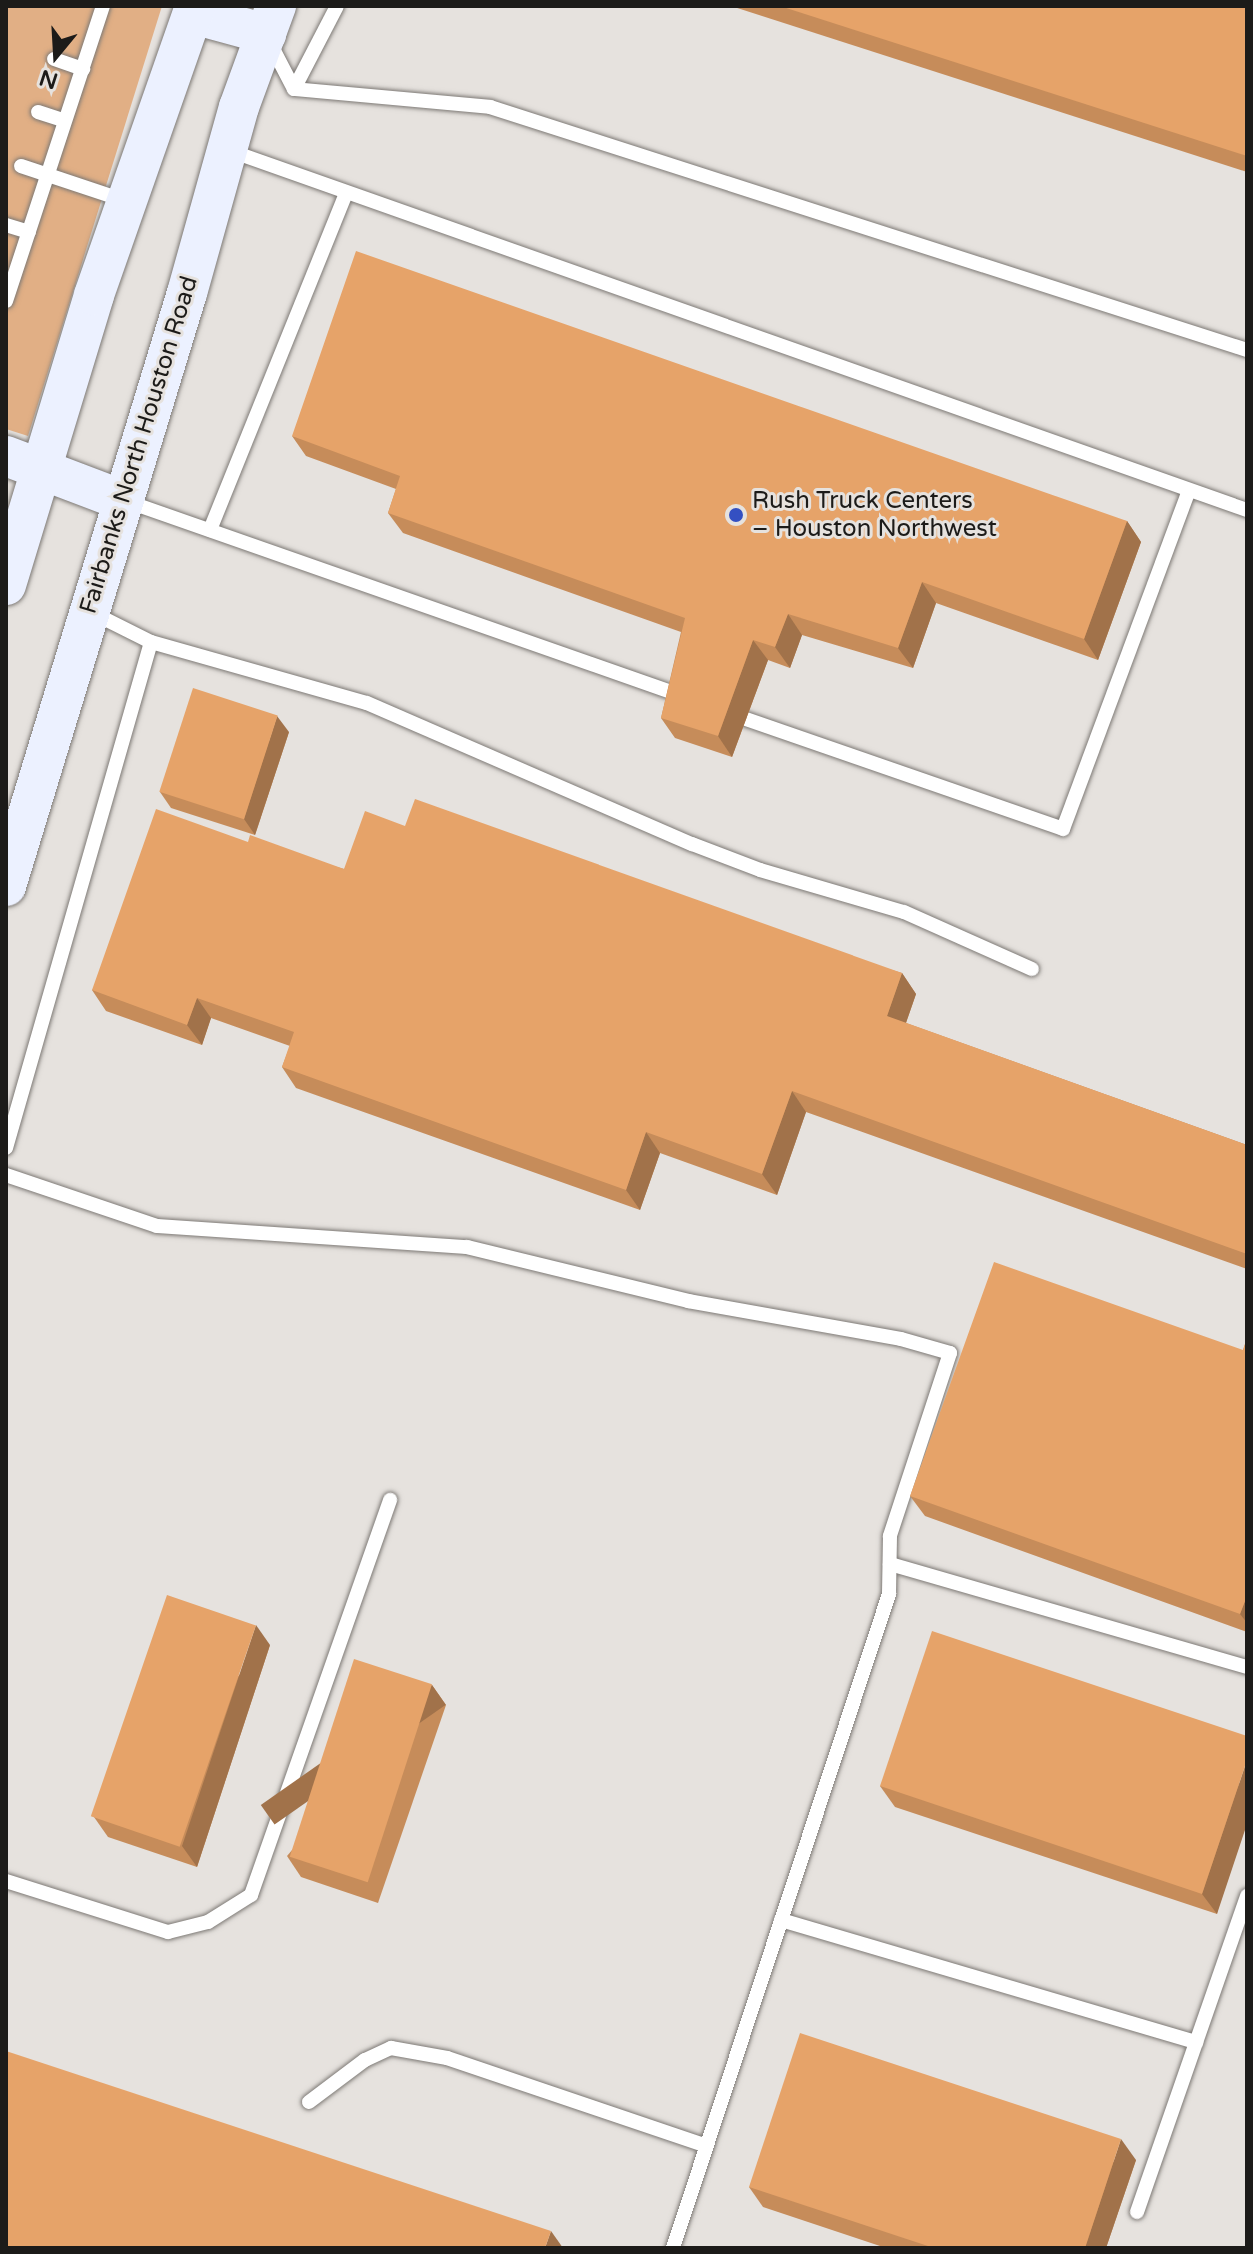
<!DOCTYPE html>
<html>
<head>
<meta charset="utf-8">
<style>
  body { margin:0 }
  #map { position:relative; width:1253px; height:2254px; overflow:hidden; background:#e6e2de; font-family:"Varela Round",sans-serif }
  div>[style] { position:absolute }
  .green>* { inset:0; background:#e1af85 }
  .roads { filter:drop-shadow(0 0 2px #7d7975) drop-shadow(0 0 2px #7d7975) }
  .lane>* { height:14px; margin:-7px; padding:0 7px; transform-origin:7px; border-radius:7px; background:#fff }
  .secondary>* { height:40px; margin:-20px; padding:0 20px; transform-origin:20px; border-radius:20px; background:#ecf1ff }
  .wall>* { inset:0; background:#c68c5a }
  .shaded-wall>* { inset:0; background:#a1724a; transform-origin:0 0 }
  .building>* { inset:0; background:#e6a369; transform-origin:0 0 }
  .dots>* { width:22px; height:22px; translate:-50% -50%; box-sizing:border-box; border:4px solid #e6e2de; border-radius:50% }
  span { translate:-50% -50%; white-space:nowrap; text-align:center; line-height:1.15; -webkit-text-stroke:6px #e6e2de; paint-order:stroke }
  .street-label { font-size:24px; color:#1c1b19 }
  .poi-label { font-size:24px; color:#1c1b19 }
  .left { translate:0 -50%; text-align:left }
  .frame { position:absolute; inset:0; border:8px solid #1c1b19; pointer-events:none }
  .north { position:absolute; left:16px; top:16px; width:80px; height:80px; -webkit-text-stroke:6px #e6e2de; paint-order:stroke; rotate:198deg; font-size:22px; font-weight:700; line-height:32px; text-align:center; color:#1c1b19 }
  .north::after { content:''; display:block; margin:auto; width:28px; height:36px; background:#1c1b19; clip-path:polygon(50% 0,100% 100%,50% 72%,0 100%) }
</style>
</head>
<body>
<div id="map">
  <div class="green">
    <i style="clip-path:polygon(6px 6px,162px 6px,28px 436px,6px 429px)"></i>
  </div>
  <div class="roads">
    <div class="lane">
      <i style="left:269px;top:41px;width:54px;rotate:62.5deg"></i>
      <i style="left:294px;top:89px;width:93px;rotate:-62.6deg"></i>
      <i style="left:54px;top:59px;width:31px;rotate:19deg"></i>
      <i style="left:294px;top:89px;width:197px;rotate:5.2deg"></i>
      <i style="left:490px;top:107px;width:795px;rotate:17.8deg"></i>
      <i style="left:38px;top:112px;width:28px;rotate:18deg"></i>
      <i style="left:228px;top:150px;width:1081px;rotate:19.46deg"></i>
      <i style="left:21px;top:166px;width:108px;rotate:18.4deg"></i>
      <i style="left:6px;top:225px;width:24px;rotate:17deg"></i>
      <i style="left:6px;top:301px;width:311px;rotate:-71.8deg"></i>
      <i style="left:126px;top:501px;width:581px;rotate:19.31deg"></i>
      <i style="left:210px;top:530px;width:363px;rotate:-68deg"></i>
      <i style="left:91px;top:612px;width:67px;rotate:26.6deg"></i>
      <i style="left:151px;top:642px;width:224px;rotate:15.8deg"></i>
      <i style="left:367px;top:703px;width:354px;rotate:23.5deg"></i>
      <i style="left:692px;top:844px;width:73px;rotate:20.9deg"></i>
      <i style="left:760px;top:870px;width:150px;rotate:16.3deg"></i>
      <i style="left:904px;top:912px;width:140px;rotate:24deg"></i>
      <i style="left:737px;top:716px;width:345px;rotate:19.1deg"></i>
      <i style="left:1063px;top:829px;width:361px;rotate:-69.6deg"></i>
      <i style="left:6px;top:1148px;width:526px;rotate:-74.01deg"></i>
      <i style="left:6px;top:1175px;width:159px;rotate:18.7deg"></i>
      <i style="left:157px;top:1226px;width:311px;rotate:3.9deg"></i>
      <i style="left:467px;top:1247px;width:228px;rotate:13.7deg"></i>
      <i style="left:688px;top:1301px;width:216px;rotate:10.1deg"></i>
      <i style="left:901px;top:1339px;width:51px;rotate:15.9deg"></i>
      <i style="left:950px;top:1353px;width:193px;rotate:108.2deg"></i>
      <i style="left:890px;top:1536px;width:58px;rotate:91deg"></i>
      <i style="left:889px;top:1594px;width:689px;rotate:108.28deg"></i>
      <i style="left:890px;top:1564px;width:372px;rotate:16.1deg"></i>
      <i style="left:6px;top:1881px;width:170px;rotate:17.5deg"></i>
      <i style="left:168px;top:1932px;width:41px;rotate:-14deg"></i>
      <i style="left:208px;top:1922px;width:51px;rotate:-32.1deg"></i>
      <i style="left:251px;top:1895px;width:419px;rotate:-70.6deg"></i>
      <i style="left:781px;top:1920px;width:433px;rotate:16.4deg"></i>
      <i style="left:309px;top:2102px;width:70px;rotate:-36.9deg"></i>
      <i style="left:365px;top:2060px;width:29px;rotate:-25deg"></i>
      <i style="left:391px;top:2048px;width:57px;rotate:10.1deg"></i>
      <i style="left:447px;top:2058px;width:274px;rotate:18.7deg"></i>
      <i style="left:1137px;top:2212px;width:335px;rotate:-70.8deg"></i>
    </div>
    <div class="secondary">
      <i style="left:193px;top:14px;width:76px;rotate:15.3deg"></i>
      <i style="left:6px;top:456px;width:124px;rotate:20.8deg"></i>
      <i style="left:6px;top:585px;width:303px;rotate:-73.1deg"></i>
      <i style="left:94px;top:295px;width:306px;rotate:-70.7deg"></i>
      <i style="left:6px;top:886px;width:620px;rotate:-73.03deg"></i>
      <i style="left:187px;top:293px;width:193px;rotate:-74.4deg"></i>
      <i style="left:239px;top:107px;width:108px;rotate:-69.9deg"></i>
    </div>
  </div>
  <div class="wall">
    <i style="clip-path:polygon(731px 6px,1247px 6px,1247px 172px)"></i>
    <i style="clip-path:polygon(292px 436px,1127px 521px,1141px 542px,1098px 660px,936px 603px,913px 668px,802px 635px,790px 668px,768px 660px,732px 757px,675px 738px,661px 718px,681px 632px,403px 533px,388px 513px,396px 489px,306px 456px)"></i>
    <i style="clip-path:polygon(289px 732px,255px 835px,171px 808px,160px 792px)"></i>
    <i style="clip-path:polygon(405px 826px,902px 973px,916px 994px,906px 1023px,1247px 1145px,1247px 1269px,806px 1112px,777px 1195px,660px 1153px,640px 1210px,296px 1088px,282px 1067px,290px 1046px,211px 1018px,202px 1045px,106px 1011px,92px 990px,248px 842px,344px 869px)"></i>
    <i style="clip-path:polygon(1247px 1338px,1247px 1632px,925px 1516px,910px 1496px,1243px 1350px)"></i>
    <i style="clip-path:polygon(270px 1645px,197px 1867px,108px 1837px,94px 1817px)"></i>
    <i style="clip-path:polygon(432px 1685px,446px 1705px,378px 1903px,301px 1877px,287px 1856px)"></i>
    <i style="clip-path:polygon(1247px 1736px,1217px 1914px,895px 1807px,880px 1786px)"></i>
    <i style="clip-path:polygon(1136px 2160px,1106px 2248px,886px 2248px,763px 2207px,749px 2187px)"></i>
  </div>
  <div class="shaded-wall">
    <i style="clip-path:polygon(1127px 521px,1141px 542px,1098px 660px,1084px 639px)"></i>
    <i style="clip-path:polygon(922px 582px,936px 603px,913px 668px,898px 648px)"></i>
    <i style="clip-path:polygon(788px 614px,802px 635px,790px 668px,775px 647px)"></i>
    <i style="clip-path:polygon(753px 640px,768px 660px,732px 757px,718px 736px)"></i>
    <i style="clip-path:polygon(277px 716px,289px 732px,255px 835px,244px 819px)"></i>
    <i style="clip-path:polygon(902px 973px,916px 994px,901px 1037px,887px 1016px)"></i>
    <i style="clip-path:polygon(197px 998px,211px 1018px,202px 1045px,187px 1025px)"></i>
    <i style="clip-path:polygon(792px 1091px,806px 1112px,777px 1195px,762px 1174px)"></i>
    <i style="clip-path:polygon(646px 1132px,660px 1153px,640px 1210px,626px 1190px)"></i>
    <i style="clip-path:polygon(1247px 1596px,1247px 1623px,1240px 1614px)"></i>
    <i style="clip-path:polygon(256px 1625px,270px 1645px,197px 1867px,182px 1846px)"></i>
    <i style="left:432px;top:1685px;width:24px;height:209px;rotate:55deg"></i>
    <i style="clip-path:polygon(1247px 1760px,1247px 1824px,1217px 1914px,1202px 1894px)"></i>
    <i style="clip-path:polygon(1121px 2139px,1136px 2160px,1106px 2248px,1085px 2248px)"></i>
    <i style="clip-path:polygon(551px 2231px,563px 2248px,545px 2248px)"></i>
  </div>
  <div class="building">
    <i style="clip-path:polygon(780px 6px,1247px 6px,1247px 156px)"></i>
    <i style="clip-path:polygon(356px 251px,1127px 521px,1084px 639px,922px 582px,898px 648px,788px 614px,775px 647px,753px 640px,718px 736px,661px 718px,685px 618px,388px 513px,400px 476px,292px 436px)"></i>
    <i style="left:193px;top:688px;width:89px;height:109px;rotate:18deg"></i>
    <i style="clip-path:polygon(415px 799px,902px 973px,887px 1016px,1247px 1145px,1247px 1254px,792px 1091px,762px 1174px,646px 1132px,626px 1190px,282px 1067px,294px 1032px,197px 998px,187px 1025px,92px 990px,156px 809px,248px 842px,250px 835px,344px 869px,365px 811px,405px 826px)"></i>
    <i style="clip-path:polygon(994px 1262px,1243px 1350px,1247px 1338px,1247px 1596px,1240px 1614px,910px 1496px)"></i>
    <i style="left:167px;top:1595px;width:94px;height:234px;rotate:19deg"></i>
    <i style="clip-path:polygon(932px 1631px,1247px 1736px,1247px 1760px,1202px 1894px,880px 1786px)"></i>
    <i style="left:354px;top:1659px;width:82px;height:208px;rotate:18deg"></i>
    <i style="clip-path:polygon(800px 2033px,1121px 2139px,1085px 2248px,934px 2248px,749px 2187px)"></i>
    <i style="clip-path:polygon(6px 2051px,551px 2231px,545px 2248px,6px 2248px)"></i>
  </div>
  <div class="dots">
    <i style="left:736px;top:515px;background:#3450c2"></i>
  </div>
  <div class="street-label">
    <span style="left:139px;top:445px;rotate:-73deg">Fairbanks North Houston Road</span>
  </div>
  <div class="poi-label">
    <span class="left" style="left:752px;top:515px">Rush Truck Centers<br>– Houston Northwest</span>
  </div>
  <div class="frame"></div>
  <div class="north">N</div>
</div>
</body>
</html>
